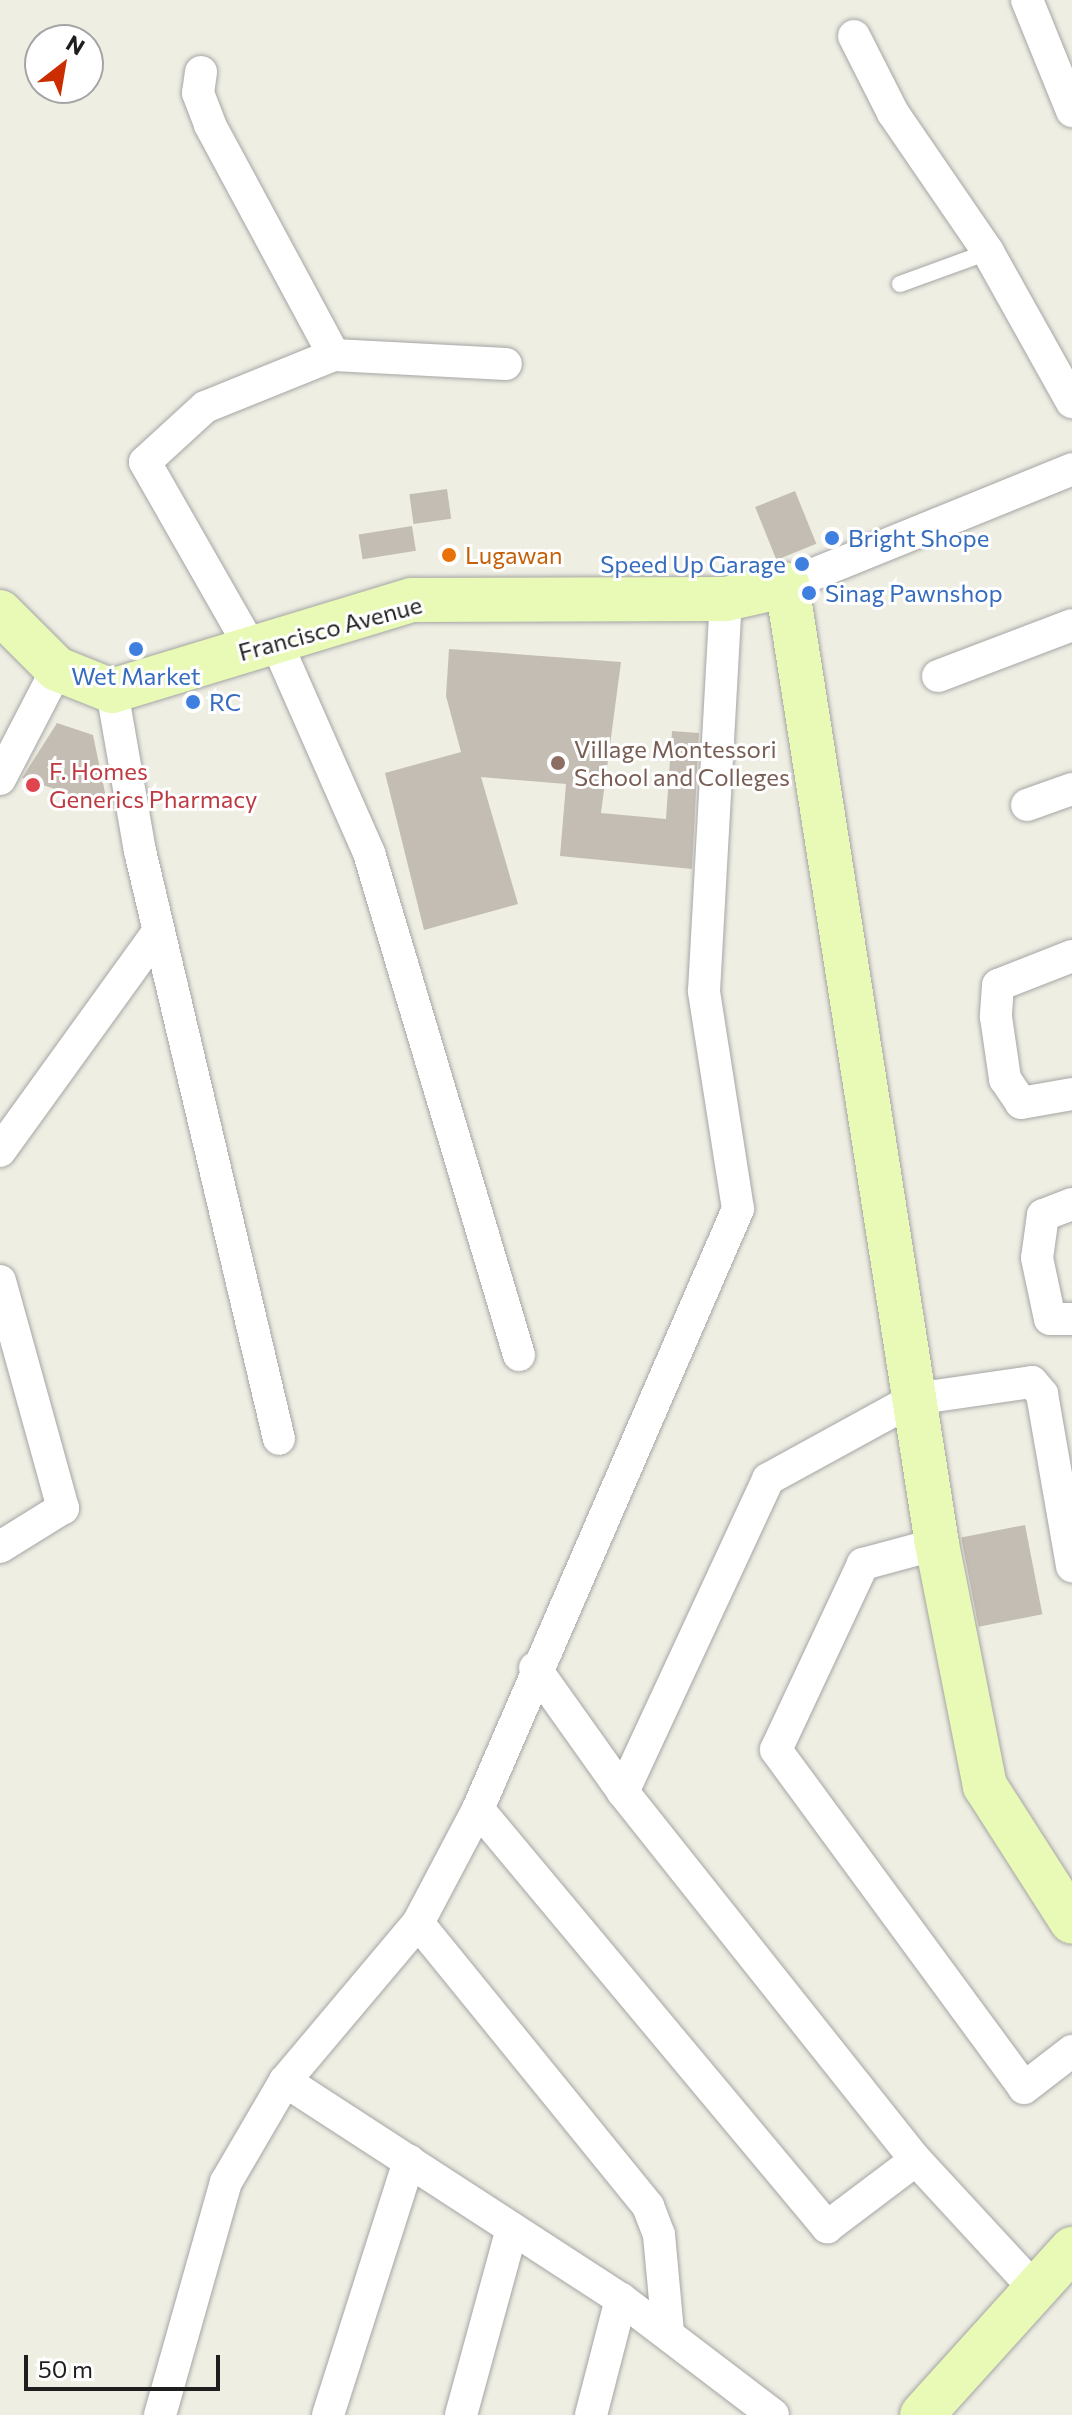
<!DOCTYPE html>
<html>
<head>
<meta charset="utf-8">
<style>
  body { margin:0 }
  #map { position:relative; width:1072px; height:2415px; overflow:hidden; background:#efeee3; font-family:Commissioner,sans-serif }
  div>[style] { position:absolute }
  .building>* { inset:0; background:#c4bdb3; transform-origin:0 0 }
  .roads { filter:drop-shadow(0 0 2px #a5a5a5) drop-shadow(0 0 2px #a5a5a5) }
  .lane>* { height:16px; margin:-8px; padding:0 8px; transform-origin:8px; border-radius:8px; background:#fff }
  .street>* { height:32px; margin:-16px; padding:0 16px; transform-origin:16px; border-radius:16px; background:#fff }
  .secondary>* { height:44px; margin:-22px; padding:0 22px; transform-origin:22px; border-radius:22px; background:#e8fab6 }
  .dots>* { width:22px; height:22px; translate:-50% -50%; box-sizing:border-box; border:4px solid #fff; border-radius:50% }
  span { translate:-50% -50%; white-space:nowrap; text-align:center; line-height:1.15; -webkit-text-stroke:6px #fff; paint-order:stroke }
  .shop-label { font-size:24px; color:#366cbe }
  .left { translate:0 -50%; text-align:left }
  .right { translate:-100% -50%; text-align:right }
  .food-label { font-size:24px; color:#c56008 }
  .street-label { font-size:24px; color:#1e1e1e }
  .education-label { font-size:24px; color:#785e54 }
  .health-label { font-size:24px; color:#be3a42 }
  .north { position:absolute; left:24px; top:24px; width:80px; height:80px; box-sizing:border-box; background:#fff; border:2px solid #a5a5a5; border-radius:50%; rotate:31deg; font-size:22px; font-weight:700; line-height:32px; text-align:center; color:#1e1e1e }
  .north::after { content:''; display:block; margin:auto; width:28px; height:36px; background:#cb2c00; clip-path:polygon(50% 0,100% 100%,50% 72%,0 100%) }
  .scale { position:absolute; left:24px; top:2355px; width:196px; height:36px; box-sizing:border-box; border:4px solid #1e1e1e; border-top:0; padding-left:10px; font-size:24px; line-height:28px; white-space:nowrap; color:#1e1e1e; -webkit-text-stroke:6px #fff; paint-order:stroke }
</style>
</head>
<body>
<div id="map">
  <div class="building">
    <i style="left:447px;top:489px;width:30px;height:38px;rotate:82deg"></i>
    <i style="left:795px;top:491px;width:57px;height:43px;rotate:68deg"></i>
    <i style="left:412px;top:526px;width:25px;height:54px;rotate:81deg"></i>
    <i style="clip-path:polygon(449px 649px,621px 662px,601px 813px,666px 819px,672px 731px,699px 733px,692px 869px,560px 856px,566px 784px,481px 777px,518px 904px,424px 930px,385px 773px,461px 752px,446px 696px)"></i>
    <i style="clip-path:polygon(57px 723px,93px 735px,108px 807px,22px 778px)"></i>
    <i style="left:1025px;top:1525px;width:91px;height:65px;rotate:79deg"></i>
  </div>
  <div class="roads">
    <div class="lane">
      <i style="left:900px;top:284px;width:94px;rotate:-20deg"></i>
    </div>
    <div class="street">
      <i style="left:1027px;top:0;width:120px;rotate:67.9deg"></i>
      <i style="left:854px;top:36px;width:86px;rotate:63.1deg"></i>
      <i style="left:893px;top:113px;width:168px;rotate:55.6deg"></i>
      <i style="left:988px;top:252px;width:172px;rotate:60.8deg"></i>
      <i style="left:201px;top:72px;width:21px;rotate:98deg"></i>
      <i style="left:198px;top:93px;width:34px;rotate:69deg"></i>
      <i style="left:210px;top:125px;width:261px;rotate:61.7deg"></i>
      <i style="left:787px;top:585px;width:308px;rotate:-22.1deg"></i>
      <i style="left:276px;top:642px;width:231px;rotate:66.2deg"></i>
      <i style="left:369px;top:853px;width:524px;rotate:73.36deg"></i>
      <i style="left:251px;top:648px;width:214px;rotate:-119.7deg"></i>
      <i style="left:145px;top:462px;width:81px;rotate:-42.5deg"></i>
      <i style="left:205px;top:407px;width:139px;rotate:-22deg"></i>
      <i style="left:334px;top:355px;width:172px;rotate:3deg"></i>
      <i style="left:938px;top:676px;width:143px;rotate:-20.8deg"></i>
      <i style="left:112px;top:691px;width:162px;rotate:80.1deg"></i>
      <i style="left:140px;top:851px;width:604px;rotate:76.7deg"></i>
      <i style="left:0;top:779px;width:124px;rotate:-62.6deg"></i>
      <i style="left:1027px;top:805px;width:48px;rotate:-19.6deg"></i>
      <i style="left:1072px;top:956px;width:79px;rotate:158.6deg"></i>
      <i style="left:998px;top:985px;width:32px;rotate:94deg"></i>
      <i style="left:996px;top:1017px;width:63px;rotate:81.7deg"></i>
      <i style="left:1005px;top:1079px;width:29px;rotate:56deg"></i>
      <i style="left:1021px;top:1103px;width:52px;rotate:-10deg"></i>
      <i style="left:0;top:1151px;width:270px;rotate:-54.2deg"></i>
      <i style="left:1072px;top:1204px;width:31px;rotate:159deg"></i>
      <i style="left:1043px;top:1215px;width:43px;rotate:97.9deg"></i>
      <i style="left:1037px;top:1258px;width:62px;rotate:78deg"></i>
      <i style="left:1050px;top:1319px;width:22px"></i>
      <i style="left:0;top:1281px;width:236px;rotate:74.5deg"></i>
      <i style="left:63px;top:1508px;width:74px;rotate:148.2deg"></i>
      <i style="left:937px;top:1544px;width:77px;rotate:164.9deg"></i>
      <i style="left:863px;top:1564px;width:205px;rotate:115.1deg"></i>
      <i style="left:776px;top:1750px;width:419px;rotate:53.7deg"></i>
      <i style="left:1024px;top:2088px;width:61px;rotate:-37.6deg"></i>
      <i style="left:535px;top:1668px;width:152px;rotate:54.6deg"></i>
      <i style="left:623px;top:1792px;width:470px;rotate:51.5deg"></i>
      <i style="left:916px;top:2160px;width:176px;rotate:47.3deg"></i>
      <i style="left:623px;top:1792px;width:345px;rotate:-65.1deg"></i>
      <i style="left:768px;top:1479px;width:166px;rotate:-28.7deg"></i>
      <i style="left:914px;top:1399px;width:119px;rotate:-8.2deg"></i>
      <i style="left:1032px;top:1382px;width:16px;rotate:50deg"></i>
      <i style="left:1042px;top:1394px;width:175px;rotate:80.1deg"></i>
      <i style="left:478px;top:1809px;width:545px;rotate:50.14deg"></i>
      <i style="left:827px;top:2227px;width:111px;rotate:-37deg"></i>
      <i style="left:418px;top:1923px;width:365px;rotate:50.9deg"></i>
      <i style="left:648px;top:2206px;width:31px;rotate:69deg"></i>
      <i style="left:659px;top:2235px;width:97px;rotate:84.7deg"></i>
      <i style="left:285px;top:2081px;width:401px;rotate:33deg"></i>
      <i style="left:621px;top:2299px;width:191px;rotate:37.3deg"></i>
      <i style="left:160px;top:2415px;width:242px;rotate:-74.2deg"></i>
      <i style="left:226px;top:2182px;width:117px;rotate:-59.7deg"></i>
      <i style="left:285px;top:2081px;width:207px;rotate:-49.9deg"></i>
      <i style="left:418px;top:1923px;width:129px;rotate:-62.2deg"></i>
      <i style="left:478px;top:1809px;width:654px;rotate:-66.57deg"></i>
      <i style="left:738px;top:1209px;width:221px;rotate:-98.9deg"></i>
      <i style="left:704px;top:991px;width:393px;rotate:-86.8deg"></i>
      <i style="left:328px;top:2415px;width:267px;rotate:-72.3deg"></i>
      <i style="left:461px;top:2415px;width:193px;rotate:-74.7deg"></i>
      <i style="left:591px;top:2415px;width:120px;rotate:-75.5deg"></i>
    </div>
    <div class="secondary">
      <i style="left:0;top:612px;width:81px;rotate:45deg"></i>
      <i style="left:57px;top:669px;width:59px;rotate:21.8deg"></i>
      <i style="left:112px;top:691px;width:313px;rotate:-16.9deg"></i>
      <i style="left:412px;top:600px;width:314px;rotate:-0.2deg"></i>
      <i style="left:726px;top:599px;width:63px;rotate:-12.9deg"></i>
      <i style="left:787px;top:585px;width:971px;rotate:81.11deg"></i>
      <i style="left:937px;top:1544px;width:247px;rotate:78.8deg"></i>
      <i style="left:985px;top:1786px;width:161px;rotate:57.4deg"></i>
      <i style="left:922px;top:2415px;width:224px;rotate:-47.9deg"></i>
    </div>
  </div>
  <div class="dots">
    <i style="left:832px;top:538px;background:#3f7fe0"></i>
    <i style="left:449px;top:555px;background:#e8710a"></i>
    <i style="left:802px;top:564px;background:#3f7fe0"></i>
    <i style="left:809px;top:593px;background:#3f7fe0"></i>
    <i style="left:136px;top:649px;background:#3f7fe0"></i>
    <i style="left:193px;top:702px;background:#3f7fe0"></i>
    <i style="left:558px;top:763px;background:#8d6e63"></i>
    <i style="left:33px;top:785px;background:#e0444e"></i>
  </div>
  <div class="shop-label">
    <span class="left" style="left:848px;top:538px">Bright Shope</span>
    <span class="right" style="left:786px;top:564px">Speed Up Garage</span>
    <span class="left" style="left:825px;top:593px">Sinag Pawnshop</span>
    <span style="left:136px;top:676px">Wet Market</span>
    <span class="left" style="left:209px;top:702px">RC</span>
  </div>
  <div class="food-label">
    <span class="left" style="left:465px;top:555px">Lugawan</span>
  </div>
  <div class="street-label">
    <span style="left:330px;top:628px;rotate:-15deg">Francisco Avenue</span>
  </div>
  <div class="education-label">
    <span class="left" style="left:574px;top:763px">Village Montessori<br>School and Colleges</span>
  </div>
  <div class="health-label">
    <span class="left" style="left:49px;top:785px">F. Homes<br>Generics Pharmacy</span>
  </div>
  <div class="north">N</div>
  <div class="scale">50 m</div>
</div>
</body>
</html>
